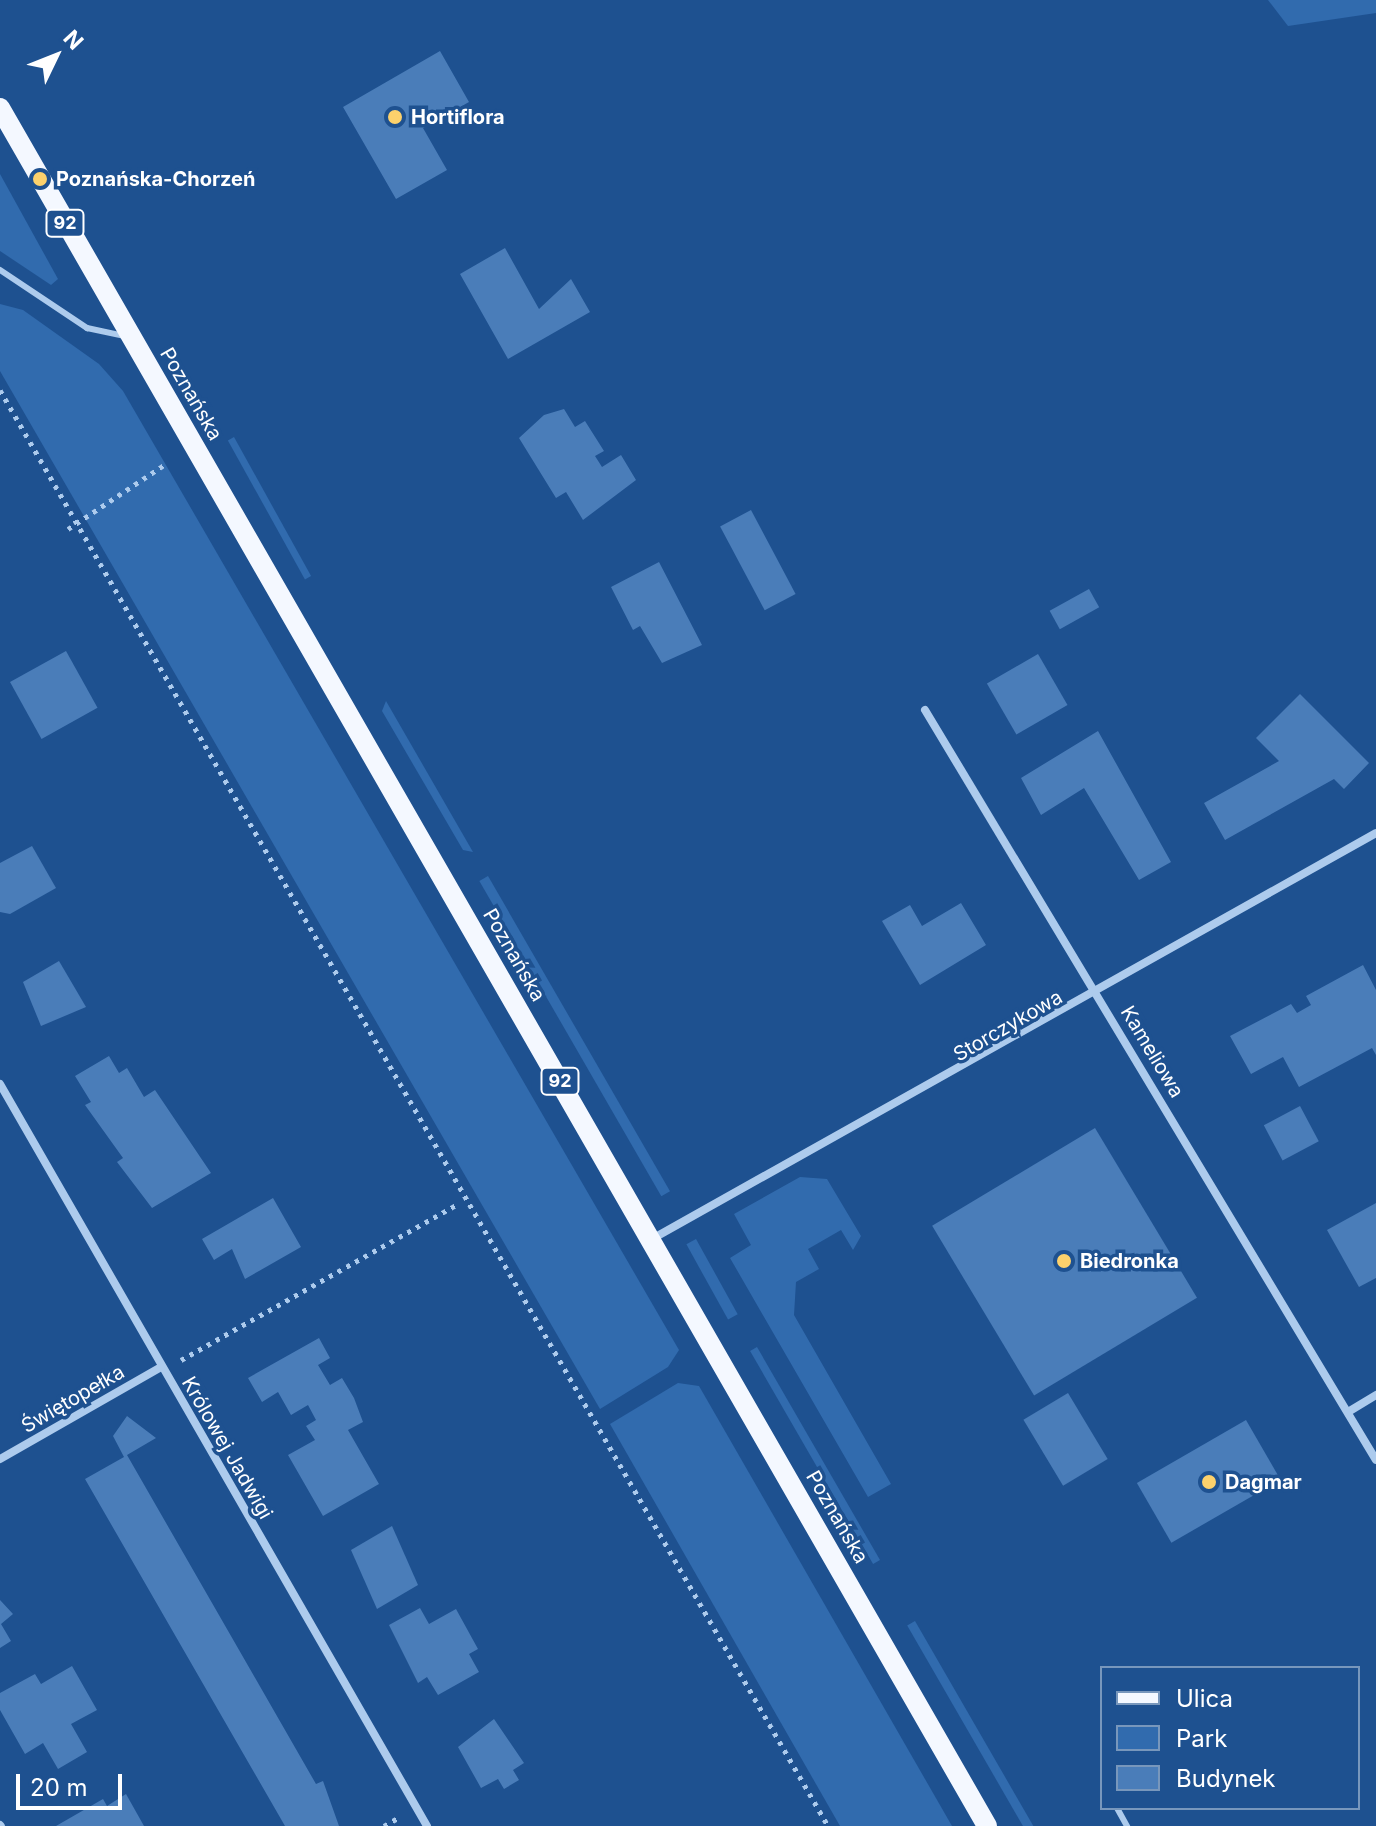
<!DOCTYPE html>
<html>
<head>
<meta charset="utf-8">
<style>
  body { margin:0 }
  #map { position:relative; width:1376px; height:1826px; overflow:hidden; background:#1e5190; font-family:Inter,sans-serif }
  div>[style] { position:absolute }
  .green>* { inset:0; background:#316bae; transform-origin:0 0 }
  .building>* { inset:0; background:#4a7db9; transform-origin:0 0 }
  .path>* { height:5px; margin-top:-2.5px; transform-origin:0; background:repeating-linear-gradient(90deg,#adcbed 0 4px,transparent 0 10px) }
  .service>* { height:6px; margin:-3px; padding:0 3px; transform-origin:3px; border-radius:3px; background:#adcbed }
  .minor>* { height:8px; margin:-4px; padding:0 4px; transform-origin:4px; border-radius:4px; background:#adcbed }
  .primary>* { height:20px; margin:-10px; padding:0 10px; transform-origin:10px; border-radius:10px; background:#f4f8ff }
  .dots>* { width:22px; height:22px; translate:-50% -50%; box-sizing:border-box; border:4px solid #1e5190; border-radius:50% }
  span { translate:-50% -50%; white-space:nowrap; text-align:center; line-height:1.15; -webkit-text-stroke:7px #1e5190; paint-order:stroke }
  .shield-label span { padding:2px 6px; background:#1e5190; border:2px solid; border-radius:6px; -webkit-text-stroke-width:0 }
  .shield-label { font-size:18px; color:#fff; font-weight:700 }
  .poi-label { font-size:20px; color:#fff; font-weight:700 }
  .left { translate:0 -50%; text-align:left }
  .street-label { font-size:20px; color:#fff }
  .legend { position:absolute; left:1100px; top:1666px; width:260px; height:144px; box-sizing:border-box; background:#1e5190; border:2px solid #7897bc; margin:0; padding:10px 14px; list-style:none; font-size:24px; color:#fff }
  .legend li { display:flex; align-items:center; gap:16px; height:40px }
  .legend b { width:40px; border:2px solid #7897bc }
  .north { position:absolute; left:16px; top:16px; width:80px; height:80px; -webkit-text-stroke:6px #1e5190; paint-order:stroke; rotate:47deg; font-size:22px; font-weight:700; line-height:32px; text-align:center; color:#fff }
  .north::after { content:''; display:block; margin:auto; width:28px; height:36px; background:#fff; clip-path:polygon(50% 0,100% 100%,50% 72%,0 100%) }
  .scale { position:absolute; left:16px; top:1774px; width:106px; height:36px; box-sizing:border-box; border:4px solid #fff; border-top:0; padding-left:10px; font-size:24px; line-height:28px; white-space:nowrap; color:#fff; -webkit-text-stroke:6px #1e5190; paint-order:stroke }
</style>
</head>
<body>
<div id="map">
  <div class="green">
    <i style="clip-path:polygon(1268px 0,1376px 0,1376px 13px,1288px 26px)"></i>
    <i style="clip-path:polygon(0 174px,58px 279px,51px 285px,0 251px)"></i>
    <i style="clip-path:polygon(0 304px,23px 310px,99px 364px,123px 391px,679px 1350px,668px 1367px,600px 1409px,0 371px)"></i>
    <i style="left:234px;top:437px;width:159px;height:7px;rotate:61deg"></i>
    <i style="clip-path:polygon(386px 701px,473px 852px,463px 850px,382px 711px)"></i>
    <i style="left:488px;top:876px;width:364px;height:10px;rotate:60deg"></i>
    <i style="clip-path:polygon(800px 1177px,827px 1179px,861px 1236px,853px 1250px,841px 1230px,808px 1249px,819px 1269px,796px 1282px,794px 1315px,891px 1484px,868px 1497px,730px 1258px,751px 1245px,734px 1214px)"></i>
    <i style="left:696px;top:1239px;width:86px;height:11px;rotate:61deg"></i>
    <i style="left:757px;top:1347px;width:246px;height:8px;rotate:60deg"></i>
    <i style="clip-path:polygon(678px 1383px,699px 1386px,952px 1826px,840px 1826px,610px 1424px)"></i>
    <i style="left:915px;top:1621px;width:237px;height:9px;rotate:60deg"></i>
  </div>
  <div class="building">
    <i style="clip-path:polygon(440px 51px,469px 102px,423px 128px,447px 170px,396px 199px,343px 107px)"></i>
    <i style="clip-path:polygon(505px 248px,539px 309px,571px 279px,590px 312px,508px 359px,460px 274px)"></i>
    <i style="clip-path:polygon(564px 409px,575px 427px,585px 421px,604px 451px,595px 456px,602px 467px,621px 455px,636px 480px,583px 520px,566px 492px,556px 498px,519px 438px,544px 415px)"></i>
    <i style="left:751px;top:510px;width:95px;height:35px;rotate:62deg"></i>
    <i style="clip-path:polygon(659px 562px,702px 645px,662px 663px,640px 626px,633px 630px,611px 587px)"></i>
    <i style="left:1089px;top:589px;width:21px;height:45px;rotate:61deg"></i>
    <i style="left:66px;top:651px;width:65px;height:64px;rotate:61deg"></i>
    <i style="left:1038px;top:654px;width:59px;height:59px;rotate:60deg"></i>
    <i style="clip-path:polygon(1300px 694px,1369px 763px,1344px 789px,1334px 779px,1225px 840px,1204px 803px,1279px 761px,1256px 738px)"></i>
    <i style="clip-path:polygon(1098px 731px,1171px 862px,1139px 880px,1084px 788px,1041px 815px,1021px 778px)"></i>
    <i style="clip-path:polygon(32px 846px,56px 888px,10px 914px,0 912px,0 863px)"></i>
    <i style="clip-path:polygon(961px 903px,986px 945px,920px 985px,882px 921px,910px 905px,922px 926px)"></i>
    <i style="clip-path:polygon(59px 961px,86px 1007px,41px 1026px,23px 982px)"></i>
    <i style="clip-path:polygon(1363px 965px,1376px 990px,1376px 1055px,1372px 1048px,1299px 1087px,1283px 1057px,1251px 1074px,1230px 1036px,1291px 1004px,1297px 1013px,1311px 1005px,1306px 996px)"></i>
    <i style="clip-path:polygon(109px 1056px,119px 1073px,127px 1068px,144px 1097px,155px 1090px,211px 1173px,152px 1208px,117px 1162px,123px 1158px,85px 1105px,91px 1102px,75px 1076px)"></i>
    <i style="left:1300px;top:1106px;width:40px;height:41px;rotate:62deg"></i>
    <i style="left:1095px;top:1128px;width:198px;height:190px;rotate:59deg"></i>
    <i style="clip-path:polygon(273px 1198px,301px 1247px,245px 1279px,232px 1249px,214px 1260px,202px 1239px)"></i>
    <i style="clip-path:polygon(1376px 1203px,1376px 1278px,1359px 1287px,1327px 1230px)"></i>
    <i style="clip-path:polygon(319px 1338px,330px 1358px,318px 1365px,330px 1385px,342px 1378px,354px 1398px,363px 1422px,348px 1430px,379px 1484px,323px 1516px,288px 1455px,315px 1440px,306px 1426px,316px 1420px,308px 1405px,291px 1415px,278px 1392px,262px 1402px,248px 1378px)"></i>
    <i style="left:1068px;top:1393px;width:77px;height:52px;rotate:59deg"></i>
    <i style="clip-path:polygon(127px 1416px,156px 1438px,127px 1455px,316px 1784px,323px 1781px,339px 1826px,285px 1826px,85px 1479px,124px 1457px,113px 1436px)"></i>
    <i style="left:1246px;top:1420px;width:69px;height:126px;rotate:60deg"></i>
    <i style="clip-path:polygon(392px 1526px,418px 1585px,377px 1609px,351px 1550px)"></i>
    <i style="clip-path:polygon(0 1600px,13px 1614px,1px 1624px,11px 1641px,0 1648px)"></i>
    <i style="clip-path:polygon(420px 1608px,429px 1624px,456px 1609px,478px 1649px,469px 1654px,479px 1672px,438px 1695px,427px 1677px,418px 1683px,389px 1625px)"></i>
    <i style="clip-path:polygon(72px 1666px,97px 1710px,71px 1724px,87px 1752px,58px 1769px,43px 1743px,25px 1754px,0 1710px,0 1693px,35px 1674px,41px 1684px)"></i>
    <i style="clip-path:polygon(494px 1719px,524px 1763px,513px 1770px,519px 1780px,504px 1789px,498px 1779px,481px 1788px,458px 1747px)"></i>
    <i style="clip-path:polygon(126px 1794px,144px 1826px,56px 1826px,103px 1799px,107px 1806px)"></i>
  </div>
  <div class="path">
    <i style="left:0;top:390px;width:1658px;rotate:60.03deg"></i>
    <i style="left:68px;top:529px;width:119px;rotate:-33.7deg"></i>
    <i style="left:181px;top:1360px;width:318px;rotate:-29.4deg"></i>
    <i style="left:384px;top:1826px;width:16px;rotate:-30deg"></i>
  </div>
  <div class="service">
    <i style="left:0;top:270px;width:105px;rotate:33.7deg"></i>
    <i style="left:87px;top:328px;width:40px;rotate:12deg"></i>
    <i style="left:1117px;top:1808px;width:21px;rotate:61deg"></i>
  </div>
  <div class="minor">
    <i style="left:925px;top:710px;width:875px;rotate:58.98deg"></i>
    <i style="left:0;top:1084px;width:856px;rotate:60.08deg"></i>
    <i style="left:652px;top:1239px;width:830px;rotate:-29.28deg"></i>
    <i style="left:1348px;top:1412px;width:33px;rotate:-31deg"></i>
    <i style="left:0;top:1459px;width:185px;rotate:-29.7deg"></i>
    <i style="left:0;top:1825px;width:1px;rotate:45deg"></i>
  </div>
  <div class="primary">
    <i style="left:0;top:108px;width:1981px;rotate:60.12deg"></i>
  </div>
  <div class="dots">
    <i style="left:395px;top:117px;background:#fcd16c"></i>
    <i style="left:40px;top:179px;background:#fcd16c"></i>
    <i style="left:1064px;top:1261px;background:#fcd16c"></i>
    <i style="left:1209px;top:1482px;background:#fcd16c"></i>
  </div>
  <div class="shield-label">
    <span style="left:65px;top:223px">92</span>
    <span style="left:560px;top:1081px">92</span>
  </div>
  <div class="poi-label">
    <span class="left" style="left:411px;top:117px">Hortiflora</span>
    <span class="left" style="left:56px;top:179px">Poznańska-Chorzeń</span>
    <span class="left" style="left:1080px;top:1261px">Biedronka</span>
    <span class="left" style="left:1225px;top:1482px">Dagmar</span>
  </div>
  <div class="street-label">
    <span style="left:191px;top:394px;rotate:60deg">Poznańska</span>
    <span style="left:514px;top:955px;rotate:60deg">Poznańska</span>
    <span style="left:1008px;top:1026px;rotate:-30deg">Storczykowa</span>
    <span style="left:1152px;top:1052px;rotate:59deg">Kameliowa</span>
    <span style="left:73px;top:1399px;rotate:-30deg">Świętopełka</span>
    <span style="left:227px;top:1448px;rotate:60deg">Królowej Jadwigi</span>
    <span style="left:837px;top:1517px;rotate:60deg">Poznańska</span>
  </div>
  <ul class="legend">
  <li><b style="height:10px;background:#f4f8ff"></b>Ulica</li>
  <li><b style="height:22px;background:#316bae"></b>Park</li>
  <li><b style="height:22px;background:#4a7db9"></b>Budynek</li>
  </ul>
  <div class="north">N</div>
  <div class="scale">20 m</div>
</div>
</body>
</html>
